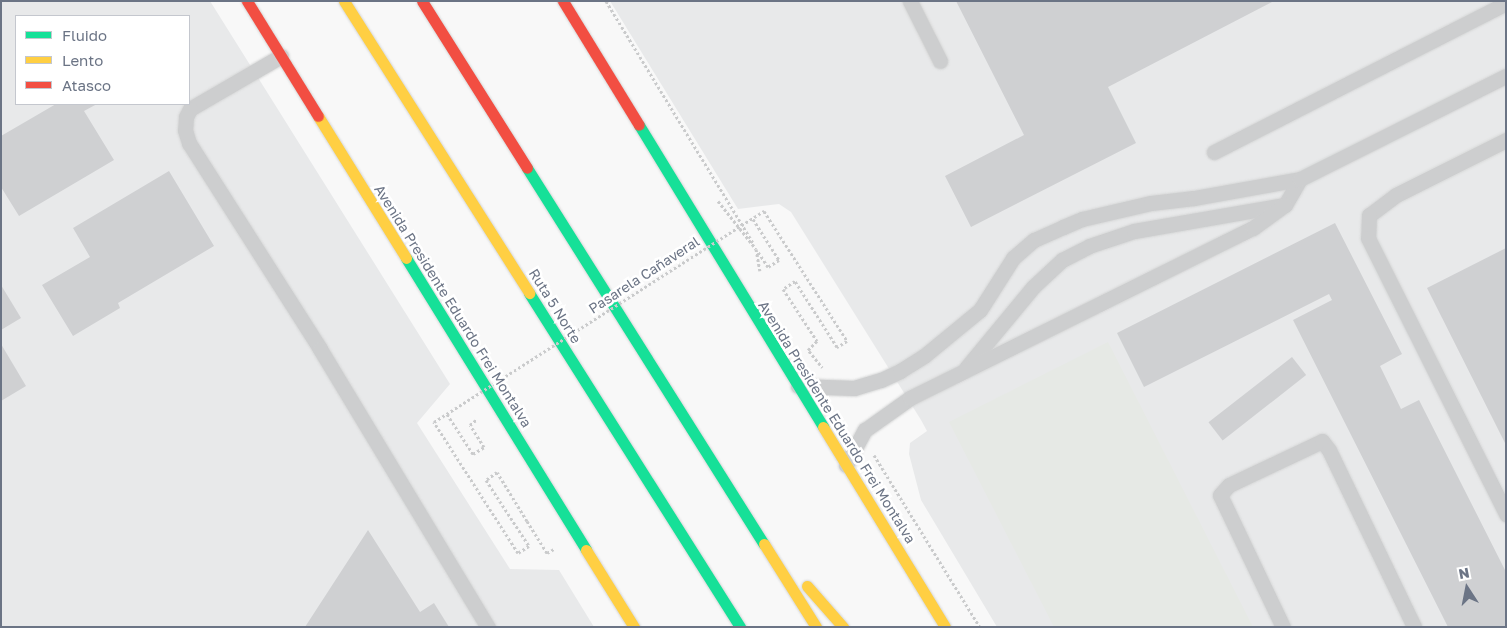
<!DOCTYPE html>
<html>
<head>
<meta charset="utf-8">
<style>
  body { margin:0 }
  #map { position:relative; width:1507px; height:628px; overflow:hidden; background:#f8f8f8; font-family:"Golos Text",sans-serif }
  div>[style] { position:absolute }
  .built>* { inset:0; background:#e8e9ea }
  .green>* { inset:0; background:#e6e9e5 }
  .building>* { inset:0; background:#cfd0d2; transform-origin:0 0 }
  .path>* { height:3px; margin-top:-1.5px; transform-origin:0; background:repeating-linear-gradient(90deg,#cacbcc 0 2.5px,transparent 0 5px) }
  .roads { filter:drop-shadow(0 0 1px #d5d6d6) drop-shadow(0 0 1px #d5d6d6) }
  .lane>* { height:15px; margin:-7.5px; padding:0 7.5px; transform-origin:7.5px; border-radius:7.5px; background:#cdcecf }
  .fast>* { height:11px; margin:-5.5px; padding:0 5.5px; transform-origin:5.5px; border-radius:5.5px; background:#16e098 }
  .slow>* { height:11px; margin:-5.5px; padding:0 5.5px; transform-origin:5.5px; border-radius:5.5px; background:#ffcf43 }
  .jam>* { height:11px; margin:-5.5px; padding:0 5.5px; transform-origin:5.5px; border-radius:5.5px; background:#f24e42 }
  .path-bridge>* { height:3px; margin-top:-1.5px; transform-origin:0; background:repeating-linear-gradient(90deg,#cacbcc 0 2.5px,transparent 0 5px) }
  span { translate:-50% -50%; white-space:nowrap; text-align:center; line-height:1.15; -webkit-text-stroke:5px #fff; paint-order:stroke }
  .street-label { font-size:14px; color:#6b7485 }
  .frame { position:absolute; inset:0; border:2px solid #6b7485; pointer-events:none }
  .legend { position:absolute; left:15px; top:15px; width:175px; height:90px; box-sizing:border-box; background:#fff; border:1px solid #c4c7ce; margin:0; padding:6px 9px; list-style:none; font-size:15px; color:#6b7485 }
  .legend li { display:flex; align-items:center; gap:10px; height:25px }
  .legend b { width:25px; border:1px solid #c4c7ce }
  .north { position:absolute; left:1442px; top:563px; width:50px; height:50px; -webkit-text-stroke:4px #fff; paint-order:stroke; rotate:349deg; font-size:14px; font-weight:700; line-height:20px; text-align:center; color:#6b7485 }
  .north::after { content:''; display:block; margin:auto; width:18px; height:22px; background:#6b7485; clip-path:polygon(50% 0,100% 100%,50% 72%,0 100%) }
</style>
</head>
<body>
<div id="map">
  <div class="built">
    <i style="clip-path:polygon(evenodd,1px 1px,210px 1px,450px 384px,417px 423px,510px 569px,559px 570px,594px 627px,1px 627px,1px 1px,16px 16px,189px 16px,189px 104px,16px 104px,16px 16px)"></i>
    <i style="clip-path:polygon(610px 1px,1506px 1px,1506px 627px,997px 627px,921px 500px,909px 454px,910px 443px,927px 431px,921px 420px,791px 212px,779px 204px,738px 209px)"></i>
  </div>
  <div class="green">
    <i style="clip-path:polygon(1108px 342px,1253px 627px,1054px 627px,949px 422px)"></i>
  </div>
  <div class="building">
    <i style="clip-path:polygon(956px 1px,1274px 1px,1108px 87px,1136px 143px,971px 227px,945px 176px,1024px 135px)"></i>
    <i style="clip-path:polygon(56px 104px,97px 104px,84px 111px,114px 160px,19px 216px,1px 187px,1px 136px)"></i>
    <i style="clip-path:polygon(169px 171px,214px 246px,118px 303px,120px 308px,73px 336px,42px 285px,90px 257px,73px 228px)"></i>
    <i style="clip-path:polygon(1335px 223px,1402px 354px,1380px 366px,1401px 409px,1419px 400px,1506px 572px,1506px 627px,1448px 627px,1293px 320px,1332px 300px,1329px 294px,1144px 387px,1117px 333px)"></i>
    <i style="clip-path:polygon(1506px 248px,1506px 445px,1427px 288px)"></i>
    <i style="clip-path:polygon(1px 285px,21px 318px,1px 330px)"></i>
    <i style="clip-path:polygon(1px 344px,26px 386px,1px 401px)"></i>
    <i style="left:1292px;top:357px;width:23px;height:106px;rotate:52deg"></i>
    <i style="clip-path:polygon(368px 530px,420px 612px,434px 603px,449px 627px,305px 627px)"></i>
  </div>
  <div class="path">
    <i style="left:606px;top:1px;width:283px;rotate:58.7deg"></i>
    <i style="left:718px;top:201px;width:61px;rotate:51.6deg"></i>
    <i style="left:756px;top:249px;width:22px;rotate:80deg"></i>
    <i style="left:753px;top:219px;width:49px;rotate:57.6deg"></i>
    <i style="left:779px;top:260px;width:13px;rotate:148deg"></i>
    <i style="left:768px;top:267px;width:20px;rotate:-123deg"></i>
    <i style="left:808px;top:350px;width:13px;rotate:-45deg"></i>
    <i style="left:809px;top:351px;width:21px;rotate:51deg"></i>
    <i style="left:447px;top:414px;width:48px;rotate:57deg"></i>
    <i style="left:473px;top:454px;width:13px;rotate:-32deg"></i>
    <i style="left:484px;top:447px;width:26px;rotate:-122deg"></i>
    <i style="left:470px;top:425px;width:8px;rotate:-40deg"></i>
    <i style="left:874px;top:455px;width:202px;rotate:58.4deg"></i>
    <i style="left:527px;top:521px;width:38px;rotate:58deg"></i>
    <i style="left:547px;top:553px;width:8px;rotate:-30deg"></i>
  </div>
  <div class="roads">
    <div class="lane">
      <i style="left:910px;top:1px;width:67px;rotate:63.4deg"></i>
      <i style="left:281px;top:56px;width:105px;rotate:149.8deg"></i>
      <i style="left:190px;top:109px;width:9px;rotate:117deg"></i>
      <i style="left:186px;top:117px;width:13px;rotate:94deg"></i>
      <i style="left:185px;top:130px;width:14px;rotate:73deg"></i>
      <i style="left:189px;top:143px;width:244px;rotate:57.5deg"></i>
      <i style="left:320px;top:349px;width:325px;rotate:58.9deg"></i>
      <i style="left:1506px;top:140px;width:123px;rotate:153.4deg"></i>
      <i style="left:1396px;top:195px;width:34px;rotate:143deg"></i>
      <i style="left:1369px;top:215px;width:23px;rotate:92deg"></i>
      <i style="left:1368px;top:238px;width:309px;rotate:63.4deg"></i>
      <i style="left:1214px;top:152px;width:328px;rotate:-27deg"></i>
      <i style="left:966px;top:368px;width:105px;rotate:-50.4deg"></i>
      <i style="left:1033px;top:287px;width:40px;rotate:-43deg"></i>
      <i style="left:1062px;top:260px;width:30px;rotate:-27deg"></i>
      <i style="left:1089px;top:246px;width:47px;rotate:-18.4deg"></i>
      <i style="left:1134px;top:231px;width:153px;rotate:-9.8deg"></i>
      <i style="left:1285px;top:205px;width:30px;rotate:-60deg"></i>
      <i style="left:798px;top:386px;width:56px;rotate:2deg"></i>
      <i style="left:854px;top:388px;width:28px;rotate:-17deg"></i>
      <i style="left:881px;top:380px;width:21px;rotate:-25deg"></i>
      <i style="left:900px;top:371px;width:28px;rotate:-32deg"></i>
      <i style="left:924px;top:356px;width:72px;rotate:-39.4deg"></i>
      <i style="left:980px;top:310px;width:62px;rotate:-57.6deg"></i>
      <i style="left:1013px;top:258px;width:28px;rotate:-41deg"></i>
      <i style="left:1034px;top:240px;width:32px;rotate:-24deg"></i>
      <i style="left:1063px;top:227px;width:21px;rotate:-23deg"></i>
      <i style="left:1082px;top:219px;width:71px;rotate:-13.1deg"></i>
      <i style="left:1151px;top:203px;width:43px;rotate:-6.6deg"></i>
      <i style="left:1194px;top:198px;width:108px;rotate:-10.2deg"></i>
      <i style="left:1300px;top:179px;width:230px;rotate:-26.6deg"></i>
      <i style="left:846px;top:465px;width:40px;rotate:-62deg"></i>
      <i style="left:865px;top:430px;width:55px;rotate:-35.4deg"></i>
      <i style="left:910px;top:398px;width:383px;rotate:-26.4deg"></i>
      <i style="left:1253px;top:228px;width:39px;rotate:-36deg"></i>
      <i style="left:1283px;top:627px;width:146px;rotate:-115.5deg"></i>
      <i style="left:1220px;top:495px;width:13px;rotate:-48deg"></i>
      <i style="left:1229px;top:485px;width:103px;rotate:-25.3deg"></i>
      <i style="left:1322px;top:441px;width:11px;rotate:52deg"></i>
      <i style="left:1329px;top:450px;width:196px;rotate:64.3deg"></i>
    </div>
    <div class="fast">
      <i style="left:639px;top:125px;width:354px;rotate:58.6deg"></i>
      <i style="left:527px;top:168px;width:444px;rotate:57.8deg"></i>
      <i style="left:406px;top:258px;width:343px;rotate:58.3deg"></i>
      <i style="left:529px;top:293px;width:395px;rotate:57.7deg"></i>
    </div>
    <div class="slow">
      <i style="left:344px;top:1px;width:346px;rotate:57.6deg"></i>
      <i style="left:318px;top:116px;width:167px;rotate:58.2deg"></i>
      <i style="left:823px;top:427px;width:234px;rotate:58.6deg"></i>
      <i style="left:764px;top:544px;width:98px;rotate:57.9deg"></i>
      <i style="left:586px;top:550px;width:91px;rotate:58.1deg"></i>
      <i style="left:807px;top:586px;width:55px;rotate:48.7deg"></i>
    </div>
    <div class="jam">
      <i style="left:247px;top:1px;width:135px;rotate:58.3deg"></i>
      <i style="left:422px;top:1px;width:197px;rotate:57.8deg"></i>
      <i style="left:563px;top:1px;width:145px;rotate:58.5deg"></i>
    </div>
  </div>
  <div class="path-bridge">
    <i style="left:527px;top:521px;width:57px;rotate:-121.5deg"></i>
    <i style="left:497px;top:472px;width:14px;rotate:144deg"></i>
    <i style="left:486px;top:480px;width:79px;rotate:56.9deg"></i>
    <i style="left:529px;top:546px;width:13px;rotate:148deg"></i>
    <i style="left:518px;top:553px;width:156px;rotate:-122.7deg"></i>
    <i style="left:434px;top:422px;width:392px;rotate:-32.6deg"></i>
    <i style="left:764px;top:211px;width:154px;rotate:57.4deg"></i>
    <i style="left:847px;top:341px;width:12px;rotate:149deg"></i>
    <i style="left:837px;top:347px;width:78px;rotate:-122.5deg"></i>
    <i style="left:795px;top:281px;width:14px;rotate:146deg"></i>
    <i style="left:783px;top:289px;width:62px;rotate:56.8deg"></i>
  </div>
  <div class="street-label">
    <span style="left:644px;top:275px;rotate:-33deg">Pasarela Cañaveral</span>
    <span style="left:453px;top:306px;rotate:58deg">Avenida Presidente Eduardo Frei Montalva</span>
    <span style="left:555px;top:306px;rotate:58deg">Ruta 5 Norte</span>
    <span style="left:837px;top:422px;rotate:58deg">Avenida Presidente Eduardo Frei Montalva</span>
  </div>
  <div class="frame"></div>
  <ul class="legend">
  <li><b style="height:6px;background:#16e098"></b>Fluido</li>
  <li><b style="height:6px;background:#ffcf43"></b>Lento</li>
  <li><b style="height:6px;background:#f24e42"></b>Atasco</li>
  </ul>
  <div class="north">N</div>
</div>
</body>
</html>
